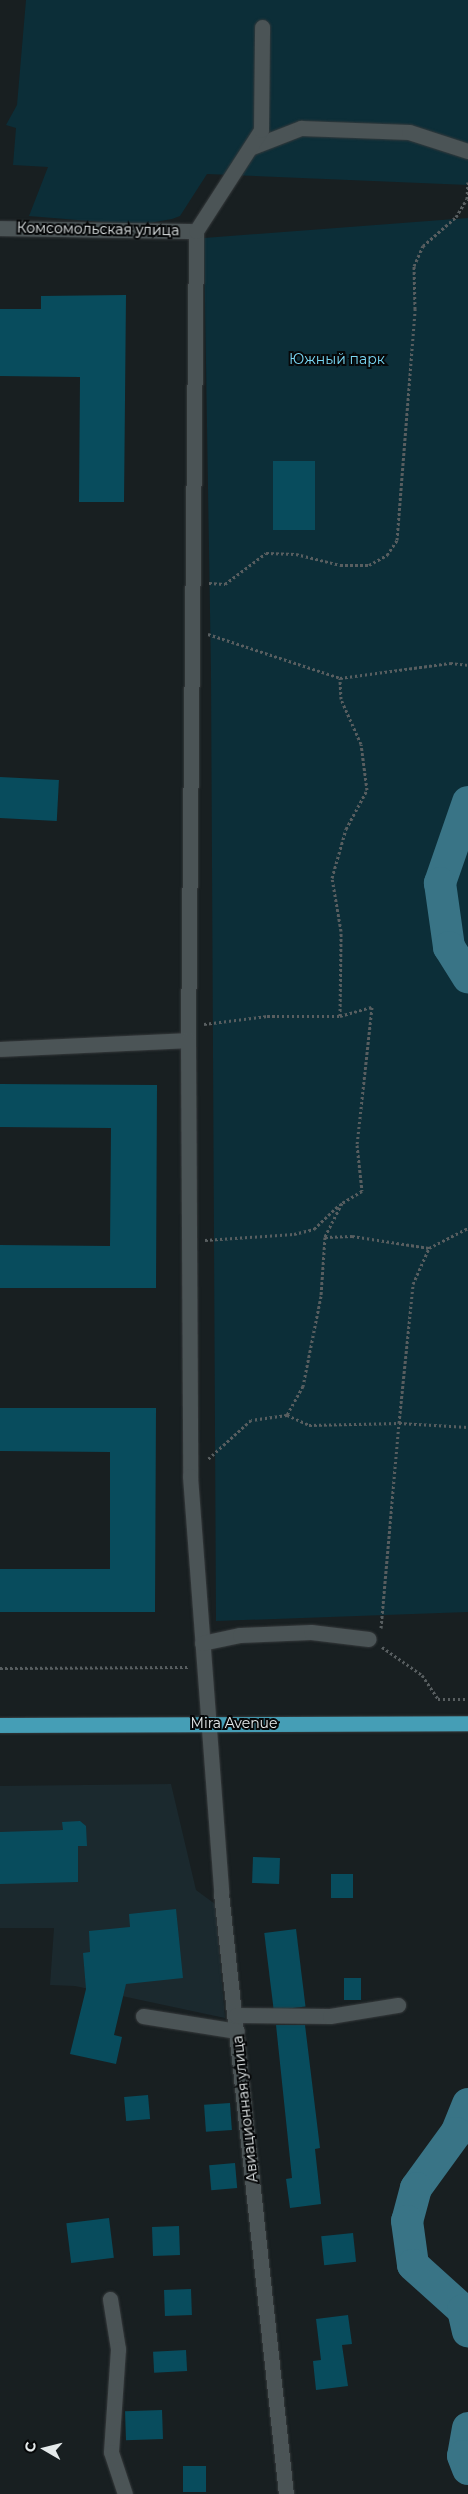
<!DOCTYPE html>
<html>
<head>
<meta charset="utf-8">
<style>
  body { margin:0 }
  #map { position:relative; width:468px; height:2494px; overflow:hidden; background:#181f21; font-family:Montserrat,sans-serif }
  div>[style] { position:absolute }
  .built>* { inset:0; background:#1b292e }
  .green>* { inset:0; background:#0c2e38 }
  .river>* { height:32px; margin:-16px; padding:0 16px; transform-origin:16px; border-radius:16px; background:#397486 }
  .building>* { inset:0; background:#084c5d; transform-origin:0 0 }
  .path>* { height:3px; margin-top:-1.5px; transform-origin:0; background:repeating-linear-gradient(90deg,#585e60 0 2.5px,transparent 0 5px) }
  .roads { filter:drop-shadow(0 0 1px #363a3c) drop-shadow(0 0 1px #363a3c) }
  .minor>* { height:15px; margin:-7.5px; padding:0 7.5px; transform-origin:7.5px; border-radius:7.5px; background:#4b5456 }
  .major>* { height:15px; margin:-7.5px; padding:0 7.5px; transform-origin:7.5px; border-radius:7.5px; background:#459eb6 }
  span { translate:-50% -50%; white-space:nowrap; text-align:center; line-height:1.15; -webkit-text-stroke:4px #060809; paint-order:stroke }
  .street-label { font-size:14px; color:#e5eaeb }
  .park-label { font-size:14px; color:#7bd8f5 }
  .north { position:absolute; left:20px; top:2424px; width:50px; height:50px; -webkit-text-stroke:4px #060809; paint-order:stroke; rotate:278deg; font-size:14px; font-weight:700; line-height:20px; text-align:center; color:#e5eaeb }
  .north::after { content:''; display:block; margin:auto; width:18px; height:22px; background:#e5eaeb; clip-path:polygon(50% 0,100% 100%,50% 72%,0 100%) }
</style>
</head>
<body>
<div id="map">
  <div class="built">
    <i style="clip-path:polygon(171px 1784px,196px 1890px,215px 1904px,225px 2018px,75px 1986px,50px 1985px,54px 1928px,0 1928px,0 1786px)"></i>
  </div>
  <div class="green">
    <i style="clip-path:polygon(26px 0,468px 0,468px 185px,207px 174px,180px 216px,172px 219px,138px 225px,29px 216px,48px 167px,13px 165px,16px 128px,6px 125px,17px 105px)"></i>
    <i style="clip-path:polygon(468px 218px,468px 1612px,216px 1621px,211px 673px,204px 238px)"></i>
  </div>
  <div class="river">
    <i style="left:468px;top:802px;width:86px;rotate:109.1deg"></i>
    <i style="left:440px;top:883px;width:65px;rotate:82deg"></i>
    <i style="left:449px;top:947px;width:36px;rotate:58deg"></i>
    <i style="left:468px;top:2104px;width:31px;rotate:112deg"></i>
    <i style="left:456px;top:2133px;width:68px;rotate:126deg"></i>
    <i style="left:416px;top:2188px;width:34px;rotate:105deg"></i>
    <i style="left:407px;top:2221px;width:44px;rotate:82.2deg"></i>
    <i style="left:413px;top:2265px;width:67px;rotate:42deg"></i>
    <i style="left:463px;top:2310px;width:22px;rotate:77deg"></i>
    <i style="left:468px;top:2428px;width:28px;rotate:100deg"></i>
    <i style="left:463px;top:2456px;width:14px;rotate:69deg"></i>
  </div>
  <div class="building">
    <i style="clip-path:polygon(126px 295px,124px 502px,79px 502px,80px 377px,0 376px,0 309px,41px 309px,41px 296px)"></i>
    <i style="left:273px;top:461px;width:42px;height:69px"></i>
    <i style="left:0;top:777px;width:59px;height:41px;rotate:3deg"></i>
    <i style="clip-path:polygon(0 1084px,157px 1085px,156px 1288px,0 1288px,0 1245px,110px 1246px,111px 1128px,0 1127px)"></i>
    <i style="clip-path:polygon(0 1408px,156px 1408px,155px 1612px,0 1612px,0 1569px,110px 1569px,110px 1452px,0 1451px)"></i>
    <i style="clip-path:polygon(80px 1821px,86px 1826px,87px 1846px,78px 1846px,78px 1882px,0 1884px,0 1832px,63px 1830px,62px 1822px)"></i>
    <i style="left:253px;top:1857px;width:27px;height:26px;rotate:2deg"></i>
    <i style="left:331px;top:1874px;width:22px;height:24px"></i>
    <i style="clip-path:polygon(176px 1909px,183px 1978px,126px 1984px,114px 2035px,122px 2037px,116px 2064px,70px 2054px,86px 1989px,83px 1953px,90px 1952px,89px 1931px,130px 1927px,129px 1914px)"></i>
    <i style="left:296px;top:1929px;width:78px;height:32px;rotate:83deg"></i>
    <i style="left:344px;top:1978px;width:17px;height:22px"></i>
    <i style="clip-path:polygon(276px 2025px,305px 2025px,320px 2148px,315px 2149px,321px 2204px,290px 2208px,286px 2179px,292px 2178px)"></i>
    <i style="left:148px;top:2095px;width:24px;height:24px;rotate:85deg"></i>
    <i style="left:230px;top:2103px;width:27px;height:26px;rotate:86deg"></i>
    <i style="left:235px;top:2163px;width:25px;height:26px;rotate:85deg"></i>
    <i style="left:109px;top:2218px;width:40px;height:43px;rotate:83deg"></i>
    <i style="left:179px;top:2226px;width:29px;height:27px;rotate:88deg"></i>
    <i style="left:353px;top:2233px;width:29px;height:32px;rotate:84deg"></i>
    <i style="left:191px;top:2289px;width:26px;height:27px;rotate:88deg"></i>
    <i style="clip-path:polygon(348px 2315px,352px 2344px,342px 2345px,348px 2386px,316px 2390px,313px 2361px,321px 2360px,316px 2319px)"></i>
    <i style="left:186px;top:2350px;width:21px;height:33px;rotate:87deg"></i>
    <i style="left:162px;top:2410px;width:29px;height:37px;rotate:88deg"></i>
    <i style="left:183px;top:2466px;width:23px;height:26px"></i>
  </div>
  <div class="path">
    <i style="left:209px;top:583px;width:16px;rotate:4deg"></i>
    <i style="left:225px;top:584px;width:51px;rotate:-37.1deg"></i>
    <i style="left:266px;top:553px;width:30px;rotate:2deg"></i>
    <i style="left:296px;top:554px;width:45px;rotate:14deg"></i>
    <i style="left:340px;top:565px;width:29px"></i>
    <i style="left:369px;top:565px;width:21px;rotate:-29deg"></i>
    <i style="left:387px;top:555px;width:18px;rotate:-56deg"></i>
    <i style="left:397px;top:540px;width:232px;rotate:-85.5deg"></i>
    <i style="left:415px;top:309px;width:43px;rotate:-91.3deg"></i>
    <i style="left:414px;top:266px;width:22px;rotate:-66deg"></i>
    <i style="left:423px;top:246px;width:44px;rotate:-41.3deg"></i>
    <i style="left:456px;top:217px;width:21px;rotate:-59deg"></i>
    <i style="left:467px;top:199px;width:17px;rotate:-87deg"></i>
    <i style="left:208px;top:634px;width:139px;rotate:18.4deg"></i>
    <i style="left:340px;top:678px;width:111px;rotate:-7.8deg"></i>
    <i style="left:450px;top:663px;width:18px;rotate:6deg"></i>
    <i style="left:340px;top:1016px;width:85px;rotate:-89.3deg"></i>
    <i style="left:341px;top:931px;width:54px;rotate:-99.6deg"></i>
    <i style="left:332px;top:878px;width:51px;rotate:-74.1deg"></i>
    <i style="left:346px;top:829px;width:44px;rotate:-61.7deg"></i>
    <i style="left:367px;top:790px;width:46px;rotate:-97.4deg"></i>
    <i style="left:361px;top:744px;width:49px;rotate:-114deg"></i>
    <i style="left:341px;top:699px;width:21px;rotate:-93deg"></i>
    <i style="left:204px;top:1024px;width:64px;rotate:-7.2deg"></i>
    <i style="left:267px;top:1016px;width:73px"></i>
    <i style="left:340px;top:1016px;width:33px;rotate:-16deg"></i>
    <i style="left:372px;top:1007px;width:139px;rotate:96.2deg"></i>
    <i style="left:357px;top:1145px;width:46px;rotate:83.8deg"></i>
    <i style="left:362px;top:1191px;width:23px;rotate:149deg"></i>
    <i style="left:342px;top:1203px;width:38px;rotate:117deg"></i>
    <i style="left:325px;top:1237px;width:59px;rotate:93.9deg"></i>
    <i style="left:321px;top:1296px;width:92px;rotate:101.3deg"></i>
    <i style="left:303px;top:1386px;width:33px;rotate:119deg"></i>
    <i style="left:287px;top:1415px;width:36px;rotate:172deg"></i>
    <i style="left:251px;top:1420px;width:59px;rotate:137.7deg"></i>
    <i style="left:325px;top:1237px;width:27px;rotate:-2deg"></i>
    <i style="left:352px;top:1236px;width:78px;rotate:8.9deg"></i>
    <i style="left:205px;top:1240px;width:89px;rotate:-3.9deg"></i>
    <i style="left:294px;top:1234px;width:21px;rotate:-14deg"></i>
    <i style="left:314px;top:1229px;width:36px;rotate:-44deg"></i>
    <i style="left:287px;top:1415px;width:24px;rotate:24deg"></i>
    <i style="left:309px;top:1425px;width:90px;rotate:-1.3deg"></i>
    <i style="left:399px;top:1423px;width:140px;rotate:-84.2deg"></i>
    <i style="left:413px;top:1284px;width:39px;rotate:-66deg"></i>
    <i style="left:429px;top:1248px;width:44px;rotate:-27.1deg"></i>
    <i style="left:381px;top:1628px;width:206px;rotate:-85deg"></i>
    <i style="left:399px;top:1423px;width:69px;rotate:3.3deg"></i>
    <i style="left:382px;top:1647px;width:49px;rotate:35deg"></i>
    <i style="left:422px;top:1675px;width:29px;rotate:56deg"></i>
    <i style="left:438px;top:1699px;width:30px"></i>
    <i style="left:0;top:1668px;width:189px;rotate:-0.3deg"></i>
  </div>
  <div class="roads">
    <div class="minor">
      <i style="left:252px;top:147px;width:53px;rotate:-21.2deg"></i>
      <i style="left:301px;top:128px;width:108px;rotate:2.1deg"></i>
      <i style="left:409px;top:132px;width:62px;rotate:17.9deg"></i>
      <i style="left:0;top:228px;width:196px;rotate:0.9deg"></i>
      <i style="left:188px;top:1040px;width:809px;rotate:-89.43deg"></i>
      <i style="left:196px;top:231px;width:120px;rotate:-57.2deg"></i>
      <i style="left:261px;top:130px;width:103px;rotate:-89.4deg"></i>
      <i style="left:0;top:1049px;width:188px;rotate:-2.7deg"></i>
      <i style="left:188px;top:1040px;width:436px;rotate:89.7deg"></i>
      <i style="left:190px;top:1476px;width:418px;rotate:85.7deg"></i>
      <i style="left:221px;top:1893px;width:605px;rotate:83.83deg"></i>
      <i style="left:202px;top:1643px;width:39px;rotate:-12deg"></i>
      <i style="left:240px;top:1635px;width:71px;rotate:-2.4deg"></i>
      <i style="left:311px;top:1632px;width:58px;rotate:6.9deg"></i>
      <i style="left:236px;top:2015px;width:94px;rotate:0.6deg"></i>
      <i style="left:330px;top:2016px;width:69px;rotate:-9.2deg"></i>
      <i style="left:143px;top:2016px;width:95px;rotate:9.1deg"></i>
      <i style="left:110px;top:2299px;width:51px;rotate:80.9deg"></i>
      <i style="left:118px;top:2349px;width:103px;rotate:93.9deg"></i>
      <i style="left:111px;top:2452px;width:44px;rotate:71.6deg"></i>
    </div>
    <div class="major">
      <i style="left:0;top:1725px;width:468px;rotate:-0.2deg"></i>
    </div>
  </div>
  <div class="street-label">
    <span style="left:98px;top:229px;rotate:1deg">Комсомольская улица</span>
    <span style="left:234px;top:1723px">Mira Avenue</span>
    <span style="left:245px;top:2109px;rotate:-96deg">Авиационная улица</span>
  </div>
  <div class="park-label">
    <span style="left:337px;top:359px">Южный парк</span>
  </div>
  <div class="north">С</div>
</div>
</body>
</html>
